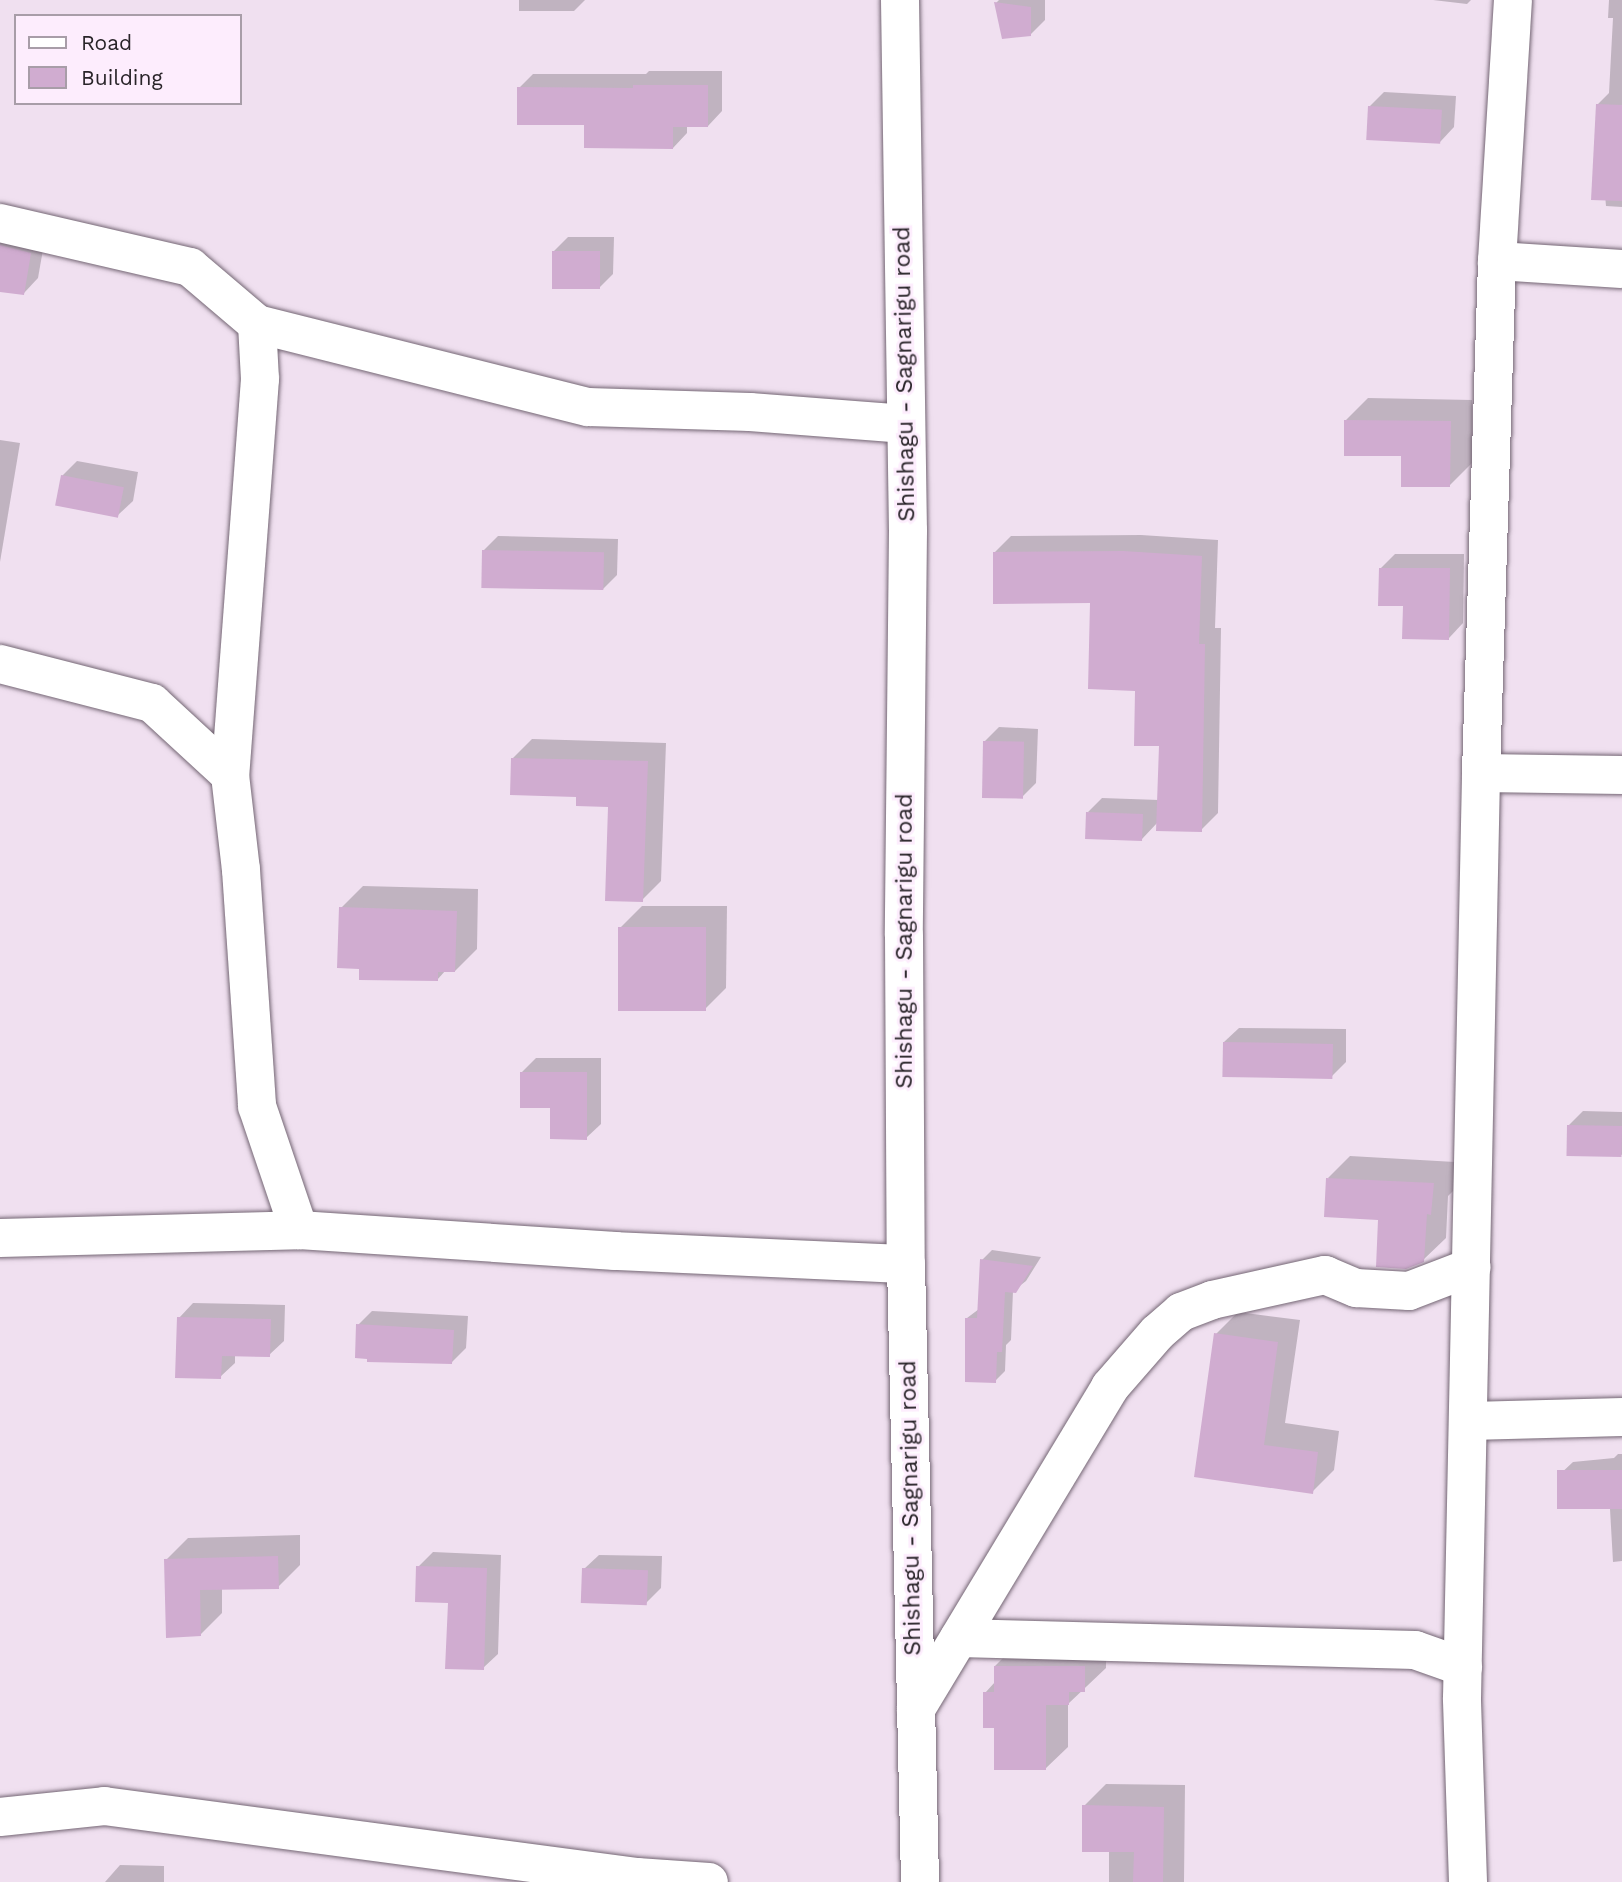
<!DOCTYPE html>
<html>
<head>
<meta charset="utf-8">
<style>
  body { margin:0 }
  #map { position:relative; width:1622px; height:1882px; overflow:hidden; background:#f0e0f0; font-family:"Work Sans",sans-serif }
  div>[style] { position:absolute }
  .shadow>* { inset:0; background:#0003 }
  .building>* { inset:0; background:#d0acd0; transform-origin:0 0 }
  .roads { filter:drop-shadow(0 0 2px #746674) drop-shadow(0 0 2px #746674) }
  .minor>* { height:38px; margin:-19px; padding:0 19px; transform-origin:19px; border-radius:19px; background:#fff }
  span { translate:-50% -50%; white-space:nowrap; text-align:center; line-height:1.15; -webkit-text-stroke:6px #fdedfd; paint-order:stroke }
  .street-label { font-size:23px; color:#292429 }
  .legend { position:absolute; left:14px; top:14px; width:228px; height:91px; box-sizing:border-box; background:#fdedfd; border:2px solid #a89da8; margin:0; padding:9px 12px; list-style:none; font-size:21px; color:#292429 }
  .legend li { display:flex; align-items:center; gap:14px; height:35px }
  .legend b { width:35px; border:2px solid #a89da8 }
</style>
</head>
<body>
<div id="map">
  <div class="shadow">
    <i style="clip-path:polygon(519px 0,585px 0,574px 11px,519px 11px)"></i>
    <i style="clip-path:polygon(999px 0,1045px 0,1045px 20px,1030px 35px,996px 3px)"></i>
    <i style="clip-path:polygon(1433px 0,1471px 0,1467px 4px)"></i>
    <i style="clip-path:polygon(1609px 0,1622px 0,1622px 207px,1606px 206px,1597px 105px,1609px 93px,1613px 18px,1608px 18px)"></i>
    <i style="clip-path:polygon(649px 71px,722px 71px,722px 111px,708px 126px,687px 126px,687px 133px,673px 148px,586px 123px,519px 88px,533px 74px,646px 74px)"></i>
    <i style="clip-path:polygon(1384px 92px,1456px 96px,1454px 127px,1440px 142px,1369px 107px)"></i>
    <i style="clip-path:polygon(0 228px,45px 238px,38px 278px,24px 293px,0 290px)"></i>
    <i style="clip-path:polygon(568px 237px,614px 237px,613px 274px,599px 288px,554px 251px)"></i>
    <i style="clip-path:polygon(1368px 398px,1472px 400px,1472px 463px,1450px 485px,1346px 420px)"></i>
    <i style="clip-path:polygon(0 440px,20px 443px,0 562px)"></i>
    <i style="clip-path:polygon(77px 461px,138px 472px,133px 501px,118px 515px,62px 476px)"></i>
    <i style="clip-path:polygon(1141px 535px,1218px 540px,1215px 628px,1221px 628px,1218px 813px,1201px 830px,1158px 822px,1142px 839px,1088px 812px,1102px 798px,1159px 800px,1161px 745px,1092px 602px,994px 553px,1011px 536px)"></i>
    <i style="clip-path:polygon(498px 536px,618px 539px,617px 575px,602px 590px,483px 551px)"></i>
    <i style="clip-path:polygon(1395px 554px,1464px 554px,1463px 623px,1449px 638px,1405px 605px,1381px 568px)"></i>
    <i style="clip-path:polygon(999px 727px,1038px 729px,1036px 783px,1021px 798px,984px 742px)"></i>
    <i style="clip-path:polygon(532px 739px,666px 743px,661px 881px,642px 900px,610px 805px,578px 795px,513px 758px)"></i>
    <i style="clip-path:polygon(363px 886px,478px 889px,477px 949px,455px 971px,446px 970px,437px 980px,361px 967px,341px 908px)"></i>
    <i style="clip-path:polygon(642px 906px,727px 906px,726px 988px,704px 1010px,620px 928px)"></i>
    <i style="clip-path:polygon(1239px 1028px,1346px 1029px,1346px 1062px,1331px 1077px,1224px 1042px)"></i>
    <i style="clip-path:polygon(536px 1058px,601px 1058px,601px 1124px,586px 1138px,521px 1073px)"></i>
    <i style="clip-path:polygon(1583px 1111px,1622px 1112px,1622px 1155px,1568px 1126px)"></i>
    <i style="clip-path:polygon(1350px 1156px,1455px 1162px,1453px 1191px,1448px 1196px,1446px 1238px,1423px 1260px,1380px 1218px,1328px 1178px)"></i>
    <i style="clip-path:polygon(992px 1250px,1041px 1257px,1026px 1281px,1013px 1291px,1011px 1340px,1006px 1345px,1005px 1371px,995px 1381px,967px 1318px,979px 1309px,982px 1260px)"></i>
    <i style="clip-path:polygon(193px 1303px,285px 1305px,284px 1341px,269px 1355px,235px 1355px,235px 1363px,220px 1377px,179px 1318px)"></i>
    <i style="clip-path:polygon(372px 1311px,468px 1316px,466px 1348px,451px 1363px,369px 1357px,358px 1325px)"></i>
    <i style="clip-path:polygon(1238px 1312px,1300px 1320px,1285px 1423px,1339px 1431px,1334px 1470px,1312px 1492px,1196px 1476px,1216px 1334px)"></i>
    <i style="clip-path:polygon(1618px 1454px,1622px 1454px,1622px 1561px,1613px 1562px,1610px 1509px,1558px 1476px,1573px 1462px,1614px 1458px)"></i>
    <i style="clip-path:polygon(300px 1535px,300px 1565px,278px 1587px,222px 1588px,222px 1613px,200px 1635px,166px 1560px,188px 1538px)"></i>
    <i style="clip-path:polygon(433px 1552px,501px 1555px,498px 1654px,483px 1668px,449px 1602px,418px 1567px)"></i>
    <i style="clip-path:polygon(599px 1555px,662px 1556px,661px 1588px,646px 1603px,584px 1569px)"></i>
    <i style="clip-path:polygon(1017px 1644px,1106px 1644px,1106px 1668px,1068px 1704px,1068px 1747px,1045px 1769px,995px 1726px,985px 1693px,995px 1682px,995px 1666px)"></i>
    <i style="clip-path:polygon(1106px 1784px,1185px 1785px,1184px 1882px,1109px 1882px,1109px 1850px,1084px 1806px)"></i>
    <i style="clip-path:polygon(120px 1865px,164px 1866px,164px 1882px,105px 1882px)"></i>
  </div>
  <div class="building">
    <i style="clip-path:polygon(994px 2px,1031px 7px,1031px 36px,1002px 39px)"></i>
    <i style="clip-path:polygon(633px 85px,708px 85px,708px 127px,673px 127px,673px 149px,584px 148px,584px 125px,517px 125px,517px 87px,633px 88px)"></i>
    <i style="clip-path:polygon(1596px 104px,1622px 105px,1622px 201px,1591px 200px)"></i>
    <i style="left:1368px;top:106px;width:74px;height:34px;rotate:3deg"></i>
    <i style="clip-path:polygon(0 245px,31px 253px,24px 295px,0 292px)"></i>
    <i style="left:552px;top:251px;width:48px;height:38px"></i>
    <i style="clip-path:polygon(1344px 420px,1451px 421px,1450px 487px,1401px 487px,1401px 456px,1344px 456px)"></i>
    <i style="left:61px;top:475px;width:64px;height:31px;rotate:11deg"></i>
    <i style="left:482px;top:550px;width:122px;height:38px;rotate:1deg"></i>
    <i style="clip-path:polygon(1123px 551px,1202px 556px,1199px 644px,1205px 644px,1202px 832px,1156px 831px,1159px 746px,1134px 746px,1135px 691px,1088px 689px,1090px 603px,993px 604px,993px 552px)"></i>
    <i style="clip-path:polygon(1379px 568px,1450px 568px,1449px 640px,1402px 639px,1403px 606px,1378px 606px)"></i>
    <i style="left:983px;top:741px;width:41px;height:57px;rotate:1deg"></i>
    <i style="clip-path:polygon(511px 758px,648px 761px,643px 902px,605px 901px,608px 807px,576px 806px,576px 797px,510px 795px)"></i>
    <i style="left:1086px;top:812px;width:57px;height:27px;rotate:2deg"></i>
    <i style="clip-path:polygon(339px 907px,457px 911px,455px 972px,438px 972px,438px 981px,359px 980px,359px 969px,337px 968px)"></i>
    <i style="left:618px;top:927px;width:88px;height:84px"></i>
    <i style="left:1223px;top:1042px;width:110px;height:35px;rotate:1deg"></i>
    <i style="clip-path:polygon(520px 1072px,587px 1072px,587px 1140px,550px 1139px,550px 1108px,520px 1108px)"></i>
    <i style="left:1567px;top:1125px;width:55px;height:31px;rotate:1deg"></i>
    <i style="clip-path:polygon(1326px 1178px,1434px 1183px,1431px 1215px,1427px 1214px,1424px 1262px,1406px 1269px,1376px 1267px,1378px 1220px,1324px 1217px)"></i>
    <i style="clip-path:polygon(980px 1259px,1033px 1266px,1016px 1293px,1005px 1292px,1002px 1352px,997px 1352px,996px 1383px,965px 1382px,965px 1318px,977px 1318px)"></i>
    <i style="clip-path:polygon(177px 1317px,271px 1319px,270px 1357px,222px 1356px,221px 1379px,175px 1378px)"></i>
    <i style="clip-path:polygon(356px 1324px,454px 1330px,452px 1364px,367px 1362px,367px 1359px,355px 1358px)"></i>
    <i style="clip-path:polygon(1214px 1333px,1278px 1342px,1264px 1445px,1318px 1452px,1313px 1494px,1194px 1477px)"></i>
    <i style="left:1622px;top:1470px;width:39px;height:65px;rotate:90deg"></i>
    <i style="clip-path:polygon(278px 1556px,279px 1589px,200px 1590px,201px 1636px,166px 1638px,164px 1559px)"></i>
    <i style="clip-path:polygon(416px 1566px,487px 1568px,484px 1670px,445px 1669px,448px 1603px,415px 1602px)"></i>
    <i style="left:582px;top:1568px;width:66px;height:35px;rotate:2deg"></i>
    <i style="clip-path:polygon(994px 1666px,1085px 1666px,1085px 1692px,1069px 1692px,1069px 1705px,1046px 1705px,1046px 1770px,994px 1770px,994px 1728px,983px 1728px,983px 1692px,994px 1692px)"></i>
    <i style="clip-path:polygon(1082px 1805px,1164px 1807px,1163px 1882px,1133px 1882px,1134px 1852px,1082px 1852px)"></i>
  </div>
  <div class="roads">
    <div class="minor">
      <i style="left:900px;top:0;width:530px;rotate:89.14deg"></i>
      <i style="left:908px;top:530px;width:405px;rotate:90.6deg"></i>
      <i style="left:904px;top:935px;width:329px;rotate:89.7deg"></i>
      <i style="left:906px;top:1264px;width:618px;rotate:88.7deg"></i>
      <i style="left:0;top:223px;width:195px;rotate:13deg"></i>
      <i style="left:190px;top:267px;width:88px;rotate:40.4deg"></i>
      <i style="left:257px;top:324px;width:55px;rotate:86.9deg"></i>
      <i style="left:260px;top:379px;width:397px;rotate:94.3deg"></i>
      <i style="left:1497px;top:261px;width:125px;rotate:3.7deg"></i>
      <i style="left:257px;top:324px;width:341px;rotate:14.1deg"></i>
      <i style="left:588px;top:407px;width:162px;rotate:1.8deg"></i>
      <i style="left:750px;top:412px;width:156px;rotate:4.4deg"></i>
      <i style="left:0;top:664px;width:157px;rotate:14.4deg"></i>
      <i style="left:152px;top:703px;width:106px;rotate:42.7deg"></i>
      <i style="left:230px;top:775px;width:96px;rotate:83.4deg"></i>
      <i style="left:241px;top:870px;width:237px;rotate:86.1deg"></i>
      <i style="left:257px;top:1106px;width:131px;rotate:71.3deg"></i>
      <i style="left:1481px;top:773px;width:141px;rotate:0.8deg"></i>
      <i style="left:0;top:1238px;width:299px;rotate:-1.5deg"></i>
      <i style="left:299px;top:1230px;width:317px;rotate:3.8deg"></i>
      <i style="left:615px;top:1251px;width:291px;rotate:2.6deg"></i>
      <i style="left:1470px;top:1421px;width:152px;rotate:-1.5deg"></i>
      <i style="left:959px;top:1638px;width:456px;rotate:1.5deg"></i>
      <i style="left:1415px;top:1650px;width:51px;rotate:19.5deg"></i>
      <i style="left:916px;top:1709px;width:376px;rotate:-58.9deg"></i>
      <i style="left:1110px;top:1387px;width:72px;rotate:-49deg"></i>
      <i style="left:1157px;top:1333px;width:32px;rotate:-41deg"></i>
      <i style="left:1181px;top:1312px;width:33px;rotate:-21deg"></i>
      <i style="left:1212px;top:1300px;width:116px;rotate:-12.5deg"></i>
      <i style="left:1325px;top:1275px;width:34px;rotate:23deg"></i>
      <i style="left:1356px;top:1288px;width:53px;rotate:3.2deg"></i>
      <i style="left:1409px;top:1291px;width:67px;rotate:-20.9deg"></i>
      <i style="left:0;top:1817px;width:105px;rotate:-6deg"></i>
      <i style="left:104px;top:1806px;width:538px;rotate:7.59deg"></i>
      <i style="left:637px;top:1877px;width:72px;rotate:4deg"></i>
      <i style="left:1468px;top:1882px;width:184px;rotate:-91.9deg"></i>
      <i style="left:1462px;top:1698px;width:925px;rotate:-88.82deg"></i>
      <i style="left:1481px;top:773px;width:512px;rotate:-88.21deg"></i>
      <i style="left:1497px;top:261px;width:261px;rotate:-86.5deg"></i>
    </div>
  </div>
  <div class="street-label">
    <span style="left:905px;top:374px;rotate:-91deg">Shishagu - Sagnarigu road</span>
    <span style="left:905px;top:941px;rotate:-90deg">Shishagu - Sagnarigu road</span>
    <span style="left:911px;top:1508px;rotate:-91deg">Shishagu - Sagnarigu road</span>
  </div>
  <ul class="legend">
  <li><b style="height:9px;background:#fff"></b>Road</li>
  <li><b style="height:19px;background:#d0acd0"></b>Building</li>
  </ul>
</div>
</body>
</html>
